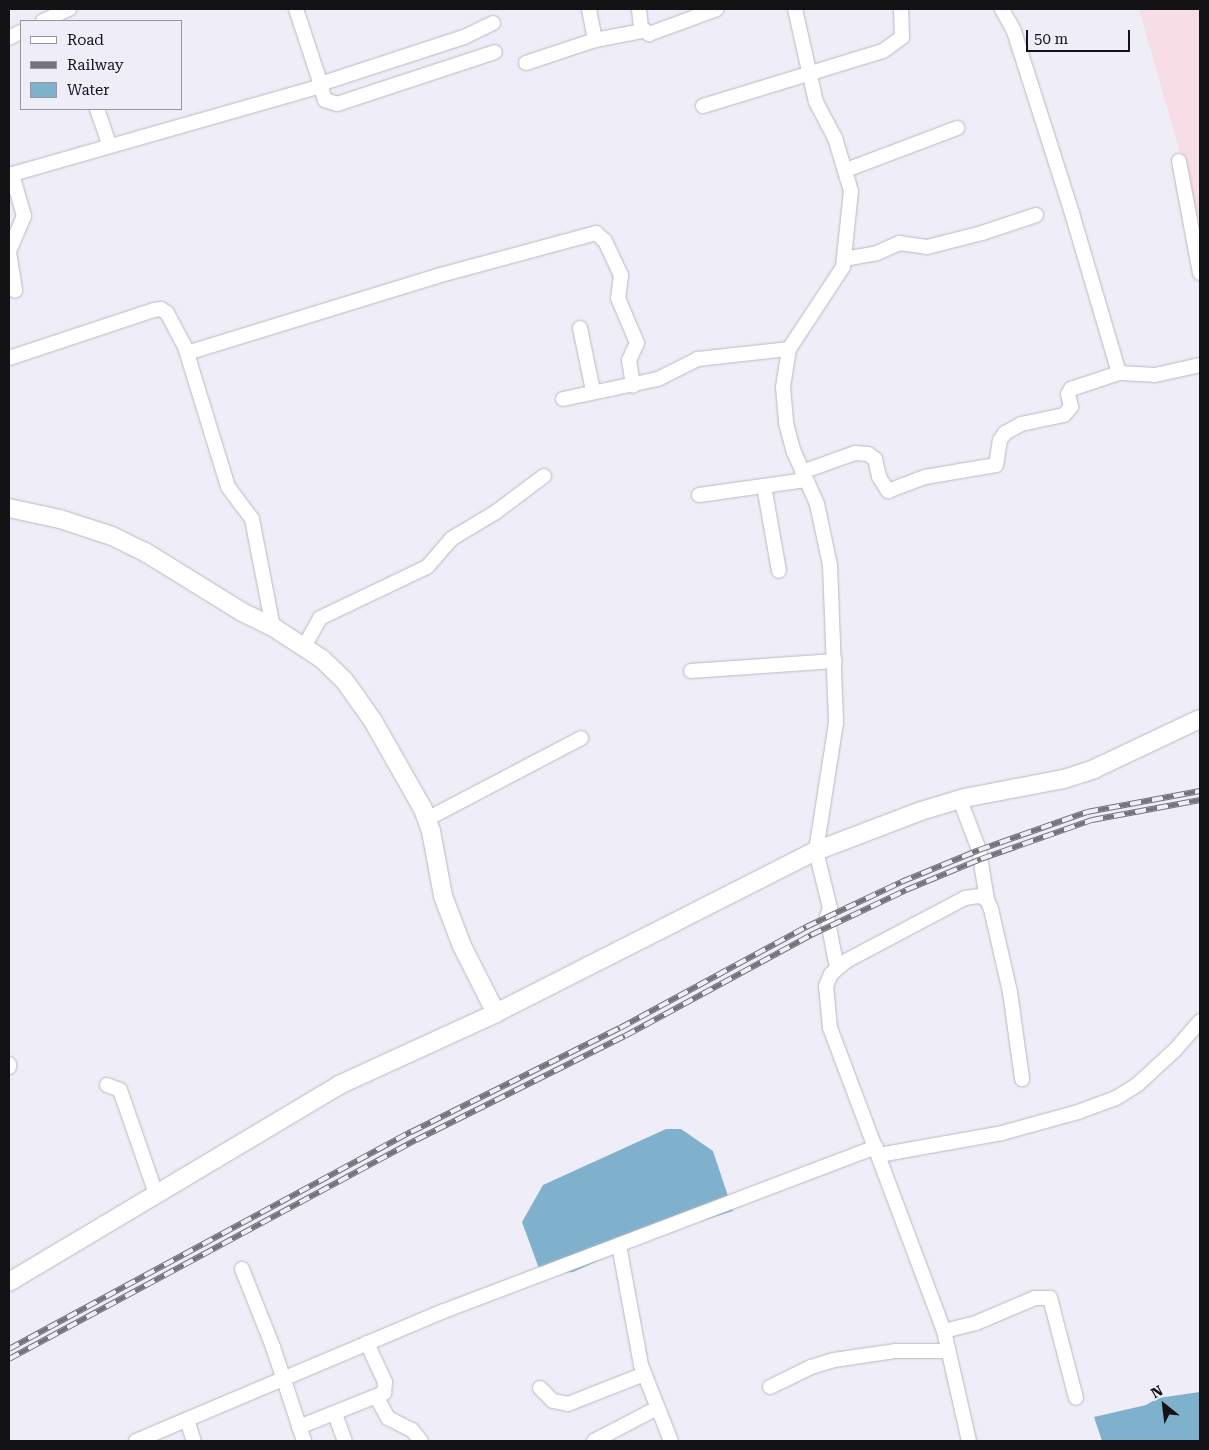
<!DOCTYPE html>
<html>
<head>
<meta charset="utf-8">
<style>
  body { margin:0 }
  #map { position:relative; width:1209px; height:1450px; overflow:hidden; background:#efedf7; font-family:"Roboto Serif",serif }
  div>[style] { position:absolute }
  .industrial>* { inset:0; background:#f7dde5 }
  .water>* { inset:0; background:#7fb1cd }
  .roads { filter:drop-shadow(0 0 1px #bab9c2) drop-shadow(0 0 1px #bab9c2) }
  .minor>* { height:14px; margin:-7px; padding:0 7px; transform-origin:7px; border-radius:7px; background:#fff }
  .tertiary>* { height:18px; margin:-9px; padding:0 9px; transform-origin:9px; border-radius:9px; background:#fff }
  .rail>* { height:5.5px; margin-top:-2.75px; transform-origin:0; background:repeating-linear-gradient(90deg,#efedf7 0 11px,#76747b 0 22px); box-sizing:border-box; border-block:1px solid #76747b }
  span { translate:-50% -50%; white-space:nowrap; text-align:center; line-height:1.15; -webkit-text-stroke:5px #efedf7; paint-order:stroke }
  .frame { position:absolute; inset:0; border:10px solid #131215; pointer-events:none }
  .legend { position:absolute; left:20px; top:20px; width:162px; height:90px; box-sizing:border-box; background:#efedf7; border:1px solid #97959d; margin:0; padding:6px 9px; list-style:none; font-size:15px; color:#131215 }
  .legend li { display:flex; align-items:center; gap:10px; height:25px }
  .legend b { width:25px; border:1px solid #97959d }
  .north { position:absolute; left:1139px; top:1380px; width:50px; height:50px; -webkit-text-stroke:4px #efedf7; paint-order:stroke; rotate:331deg; font-size:14px; font-weight:700; line-height:20px; text-align:center; color:#131215 }
  .north::after { content:''; display:block; margin:auto; width:18px; height:22px; background:#131215; clip-path:polygon(50% 0,100% 100%,50% 72%,0 100%) }
  .scale { position:absolute; left:1026px; top:30px; width:104px; height:22px; box-sizing:border-box; border:2px solid #131215; border-top:0; padding-left:6px; font-size:15px; line-height:18px; white-space:nowrap; color:#131215; -webkit-text-stroke:4px #efedf7; paint-order:stroke }
</style>
</head>
<body>
<div id="map">
  <div class="industrial">
    <i style="clip-path:polygon(1139px 9px,1200px 9px,1200px 223px)"></i>
  </div>
  <div class="water">
    <i style="clip-path:polygon(666px 1129px,681px 1129px,713px 1151px,733px 1211px,651px 1237px,573px 1272px,541px 1274px,522px 1222px,543px 1185px)"></i>
    <i style="clip-path:polygon(1200px 1392px,1200px 1441px,1102px 1441px,1094px 1417px,1146px 1405px,1158px 1398px)"></i>
  </div>
  <div class="roads">
    <div class="minor">
      <i style="left:589px;top:9px;width:32px;rotate:79deg"></i>
      <i style="left:639px;top:9px;width:18px;rotate:84deg"></i>
      <i style="left:641px;top:27px;width:11px;rotate:41deg"></i>
      <i style="left:649px;top:34px;width:72px;rotate:-20.2deg"></i>
      <i style="left:795px;top:9px;width:95px;rotate:77.3deg"></i>
      <i style="left:816px;top:102px;width:41px;rotate:62.2deg"></i>
      <i style="left:835px;top:138px;width:55px;rotate:73.2deg"></i>
      <i style="left:851px;top:191px;width:76px;rotate:96deg"></i>
      <i style="left:843px;top:267px;width:98px;rotate:123.4deg"></i>
      <i style="left:789px;top:349px;width:38px;rotate:99deg"></i>
      <i style="left:783px;top:387px;width:36px;rotate:85deg"></i>
      <i style="left:786px;top:423px;width:30px;rotate:75deg"></i>
      <i style="left:794px;top:452px;width:57px;rotate:66.1deg"></i>
      <i style="left:817px;top:504px;width:62px;rotate:78deg"></i>
      <i style="left:830px;top:565px;width:158px;rotate:87.8deg"></i>
      <i style="left:836px;top:723px;width:130px;rotate:98.9deg"></i>
      <i style="left:816px;top:851px;width:59px;rotate:76.2deg"></i>
      <i style="left:830px;top:908px;width:9px;rotate:108deg"></i>
      <i style="left:827px;top:917px;width:52px;rotate:78.9deg"></i>
      <i style="left:43px;top:21px;width:29px;rotate:-25deg"></i>
      <i style="left:493px;top:23px;width:32px;rotate:154deg"></i>
      <i style="left:464px;top:37px;width:151px;rotate:161.9deg"></i>
      <i style="left:320px;top:84px;width:17px;rotate:73deg"></i>
      <i style="left:325px;top:100px;width:13px;rotate:18deg"></i>
      <i style="left:337px;top:104px;width:166px;rotate:-18.2deg"></i>
      <i style="left:9px;top:38px;width:13px;rotate:-27deg"></i>
      <i style="left:526px;top:63px;width:73px;rotate:-18.4deg"></i>
      <i style="left:595px;top:40px;width:49px;rotate:-10.6deg"></i>
      <i style="left:703px;top:106px;width:188px;rotate:-17deg"></i>
      <i style="left:883px;top:51px;width:24px;rotate:-36deg"></i>
      <i style="left:902px;top:37px;width:28px;rotate:-92deg"></i>
      <i style="left:97px;top:109px;width:39px;rotate:71deg"></i>
      <i style="left:1179px;top:161px;width:114px;rotate:79.4deg"></i>
      <i style="left:846px;top:170px;width:119px;rotate:-20.7deg"></i>
      <i style="left:12px;top:174px;width:44px;rotate:74.1deg"></i>
      <i style="left:24px;top:216px;width:39px;rotate:113deg"></i>
      <i style="left:9px;top:252px;width:39px;rotate:81deg"></i>
      <i style="left:9px;top:175px;width:318px;rotate:-15.9deg"></i>
      <i style="left:315px;top:88px;width:6px;rotate:-39deg"></i>
      <i style="left:320px;top:84px;width:5px;rotate:-101deg"></i>
      <i style="left:319px;top:79px;width:74px;rotate:-108.2deg"></i>
      <i style="left:844px;top:259px;width:34px;rotate:-10deg"></i>
      <i style="left:877px;top:253px;width:24px;rotate:-24deg"></i>
      <i style="left:899px;top:243px;width:28px;rotate:8deg"></i>
      <i style="left:927px;top:247px;width:57px;rotate:-14.3deg"></i>
      <i style="left:982px;top:233px;width:57px;rotate:-18.4deg"></i>
      <i style="left:580px;top:328px;width:64px;rotate:78.3deg"></i>
      <i style="left:187px;top:353px;width:262px;rotate:-17.1deg"></i>
      <i style="left:437px;top:276px;width:165px;rotate:-15.1deg"></i>
      <i style="left:596px;top:233px;width:12px;rotate:42deg"></i>
      <i style="left:605px;top:241px;width:38px;rotate:65deg"></i>
      <i style="left:621px;top:275px;width:23px;rotate:97deg"></i>
      <i style="left:618px;top:298px;width:49px;rotate:67.1deg"></i>
      <i style="left:637px;top:343px;width:19px;rotate:115deg"></i>
      <i style="left:629px;top:360px;width:26px;rotate:81deg"></i>
      <i style="left:9px;top:358px;width:153px;rotate:-18.3deg"></i>
      <i style="left:154px;top:310px;width:7px;rotate:-8deg"></i>
      <i style="left:161px;top:309px;width:7px;rotate:34deg"></i>
      <i style="left:167px;top:313px;width:38px;rotate:62deg"></i>
      <i style="left:185px;top:347px;width:146px;rotate:72.9deg"></i>
      <i style="left:228px;top:487px;width:40px;rotate:53deg"></i>
      <i style="left:252px;top:519px;width:110px;rotate:79deg"></i>
      <i style="left:1119px;top:373px;width:36px;rotate:3deg"></i>
      <i style="left:1155px;top:375px;width:46px;rotate:-12.5deg"></i>
      <i style="left:563px;top:399px;width:97px;rotate:-11.9deg"></i>
      <i style="left:658px;top:379px;width:45px;rotate:-26.6deg"></i>
      <i style="left:698px;top:359px;width:92px;rotate:-6.3deg"></i>
      <i style="left:802px;top:472px;width:56px;rotate:-19.7deg"></i>
      <i style="left:855px;top:453px;width:13px;rotate:4deg"></i>
      <i style="left:868px;top:454px;width:9px;rotate:36deg"></i>
      <i style="left:875px;top:459px;width:18px;rotate:77deg"></i>
      <i style="left:879px;top:477px;width:17px;rotate:57deg"></i>
      <i style="left:888px;top:491px;width:40px;rotate:-21deg"></i>
      <i style="left:925px;top:477px;width:72px;rotate:-9.6deg"></i>
      <i style="left:996px;top:465px;width:25px;rotate:-81deg"></i>
      <i style="left:1000px;top:440px;width:9px;rotate:-54deg"></i>
      <i style="left:1005px;top:433px;width:18px;rotate:-29deg"></i>
      <i style="left:1021px;top:424px;width:44px;rotate:-11.8deg"></i>
      <i style="left:1064px;top:415px;width:11px;rotate:-49deg"></i>
      <i style="left:1071px;top:407px;width:13px;rotate:-103deg"></i>
      <i style="left:1068px;top:394px;width:6px;rotate:-59deg"></i>
      <i style="left:1071px;top:389px;width:51px;rotate:-18.4deg"></i>
      <i style="left:1119px;top:373px;width:167px;rotate:-106.4deg"></i>
      <i style="left:1072px;top:213px;width:191px;rotate:-107.7deg"></i>
      <i style="left:1014px;top:31px;width:25px;rotate:-119deg"></i>
      <i style="left:764px;top:486px;width:86px;rotate:80deg"></i>
      <i style="left:699px;top:495px;width:108px;rotate:-8deg"></i>
      <i style="left:304px;top:647px;width:33px;rotate:-61deg"></i>
      <i style="left:320px;top:618px;width:119px;rotate:-25.5deg"></i>
      <i style="left:427px;top:567px;width:37px;rotate:-49deg"></i>
      <i style="left:451px;top:539px;width:52px;rotate:-31deg"></i>
      <i style="left:496px;top:512px;width:60px;rotate:-36.9deg"></i>
      <i style="left:691px;top:671px;width:144px;rotate:-4deg"></i>
      <i style="left:960px;top:800px;width:53px;rotate:69.2deg"></i>
      <i style="left:979px;top:850px;width:51px;rotate:80.9deg"></i>
      <i style="left:427px;top:819px;width:174px;rotate:-27.7deg"></i>
      <i style="left:9px;top:1064px;width:3px;rotate:90deg"></i>
      <i style="left:107px;top:1085px;width:14px;rotate:21deg"></i>
      <i style="left:120px;top:1090px;width:110px;rotate:70.9deg"></i>
      <i style="left:879px;top:1155px;width:125px;rotate:-10.1deg"></i>
      <i style="left:1002px;top:1133px;width:79px;rotate:-15.4deg"></i>
      <i style="left:1078px;top:1112px;width:40px;rotate:-20.2deg"></i>
      <i style="left:1116px;top:1098px;width:26px;rotate:-32deg"></i>
      <i style="left:1138px;top:1084px;width:50px;rotate:-42.6deg"></i>
      <i style="left:1175px;top:1050px;width:38px;rotate:-49deg"></i>
      <i style="left:619px;top:1245px;width:122px;rotate:79.6deg"></i>
      <i style="left:641px;top:1365px;width:82px;rotate:68.5deg"></i>
      <i style="left:242px;top:1269px;width:84px;rotate:68.3deg"></i>
      <i style="left:273px;top:1347px;width:99px;rotate:71.7deg"></i>
      <i style="left:944px;top:1331px;width:33px;rotate:-14deg"></i>
      <i style="left:976px;top:1323px;width:64px;rotate:-23deg"></i>
      <i style="left:1035px;top:1298px;width:15px"></i>
      <i style="left:1050px;top:1298px;width:103px;rotate:75.4deg"></i>
      <i style="left:770px;top:1387px;width:46px;rotate:-26deg"></i>
      <i style="left:811px;top:1367px;width:24px;rotate:-17deg"></i>
      <i style="left:834px;top:1360px;width:63px;rotate:-8.3deg"></i>
      <i style="left:896px;top:1351px;width:51px"></i>
      <i style="left:540px;top:1388px;width:18px;rotate:45deg"></i>
      <i style="left:553px;top:1401px;width:15px;rotate:11deg"></i>
      <i style="left:568px;top:1404px;width:82px;rotate:-21.5deg"></i>
      <i style="left:377px;top:1398px;width:23px;rotate:61deg"></i>
      <i style="left:388px;top:1418px;width:27px;rotate:27deg"></i>
      <i style="left:412px;top:1430px;width:14px;rotate:51deg"></i>
      <i style="left:335px;top:1414px;width:29px;rotate:70deg"></i>
      <i style="left:187px;top:1420px;width:22px;rotate:72deg"></i>
      <i style="left:299px;top:1427px;width:92px;rotate:-21.8deg"></i>
      <i style="left:384px;top:1393px;width:11px;rotate:-85deg"></i>
      <i style="left:385px;top:1382px;width:43px;rotate:-114.8deg"></i>
      <i style="left:136px;top:1441px;width:334px;rotate:-22.9deg"></i>
      <i style="left:444px;top:1311px;width:462px;rotate:-20.8deg"></i>
      <i style="left:594px;top:1441px;width:71px;rotate:-27.6deg"></i>
      <i style="left:969px;top:1441px;width:113px;rotate:-102.8deg"></i>
      <i style="left:944px;top:1331px;width:324px;rotate:-110.6deg"></i>
      <i style="left:830px;top:1028px;width:42px;rotate:-95.4deg"></i>
      <i style="left:826px;top:986px;width:13px;rotate:-67deg"></i>
      <i style="left:831px;top:974px;width:20px;rotate:-41deg"></i>
      <i style="left:846px;top:961px;width:135px;rotate:-27.9deg"></i>
      <i style="left:965px;top:898px;width:15px;rotate:-8deg"></i>
      <i style="left:980px;top:896px;width:8px;rotate:30deg"></i>
      <i style="left:987px;top:900px;width:10px;rotate:66deg"></i>
      <i style="left:991px;top:909px;width:85px;rotate:77.1deg"></i>
      <i style="left:1010px;top:992px;width:88px;rotate:82.1deg"></i>
    </div>
    <div class="tertiary">
      <i style="left:9px;top:508px;width:52px;rotate:12.2deg"></i>
      <i style="left:60px;top:519px;width:55px;rotate:18.1deg"></i>
      <i style="left:112px;top:536px;width:37px;rotate:26deg"></i>
      <i style="left:145px;top:552px;width:114px;rotate:31.7deg"></i>
      <i style="left:242px;top:612px;width:34px;rotate:26deg"></i>
      <i style="left:273px;top:627px;width:59px;rotate:33.1deg"></i>
      <i style="left:322px;top:659px;width:30px;rotate:44deg"></i>
      <i style="left:344px;top:680px;width:50px;rotate:54.7deg"></i>
      <i style="left:373px;top:721px;width:101px;rotate:60.4deg"></i>
      <i style="left:423px;top:809px;width:23px;rotate:70deg"></i>
      <i style="left:431px;top:831px;width:66px;rotate:79.5deg"></i>
      <i style="left:443px;top:896px;width:53px;rotate:69.2deg"></i>
      <i style="left:462px;top:946px;width:75px;rotate:63.1deg"></i>
      <i style="left:9px;top:1282px;width:384px;rotate:-30.8deg"></i>
      <i style="left:339px;top:1085px;width:173px;rotate:-24.6deg"></i>
      <i style="left:496px;top:1013px;width:359px;rotate:-26.9deg"></i>
      <i style="left:816px;top:851px;width:112px;rotate:-20.9deg"></i>
      <i style="left:921px;top:811px;width:45px;rotate:-16.8deg"></i>
      <i style="left:964px;top:798px;width:102px;rotate:-10.8deg"></i>
      <i style="left:1064px;top:779px;width:32px;rotate:-18deg"></i>
      <i style="left:1094px;top:769px;width:117px;rotate:-25.3deg"></i>
    </div>
  </div>
  <div class="rail">
    <i style="left:9px;top:1349px;width:457px;rotate:-28.4deg"></i>
    <i style="left:411px;top:1132px;width:233px;rotate:-26.5deg"></i>
    <i style="left:620px;top:1028px;width:212px;rotate:-28.5deg"></i>
    <i style="left:806px;top:927px;width:105px;rotate:-25.3deg"></i>
    <i style="left:901px;top:882px;width:84px;rotate:-22.3deg"></i>
    <i style="left:979px;top:850px;width:114px;rotate:-19.4deg"></i>
    <i style="left:1087px;top:812px;width:115px;rotate:-10.5deg"></i>
    <i style="left:9px;top:1359px;width:462px;rotate:-28.3deg"></i>
    <i style="left:416px;top:1140px;width:233px;rotate:-26.5deg"></i>
    <i style="left:625px;top:1036px;width:212px;rotate:-28.5deg"></i>
    <i style="left:811px;top:935px;width:105px;rotate:-25.3deg"></i>
    <i style="left:906px;top:890px;width:81px;rotate:-22.5deg"></i>
    <i style="left:981px;top:859px;width:118px;rotate:-19.4deg"></i>
    <i style="left:1092px;top:820px;width:110px;rotate:-10.5deg"></i>
  </div>
  <div class="frame"></div>
  <ul class="legend">
  <li><b style="height:6px;background:#fff"></b>Road</li>
  <li><b style="height:6px;background:#76747b"></b>Railway</li>
  <li><b style="height:14px;background:#7fb1cd"></b>Water</li>
  </ul>
  <div class="north">N</div>
  <div class="scale">50 m</div>
</div>
</body>
</html>
